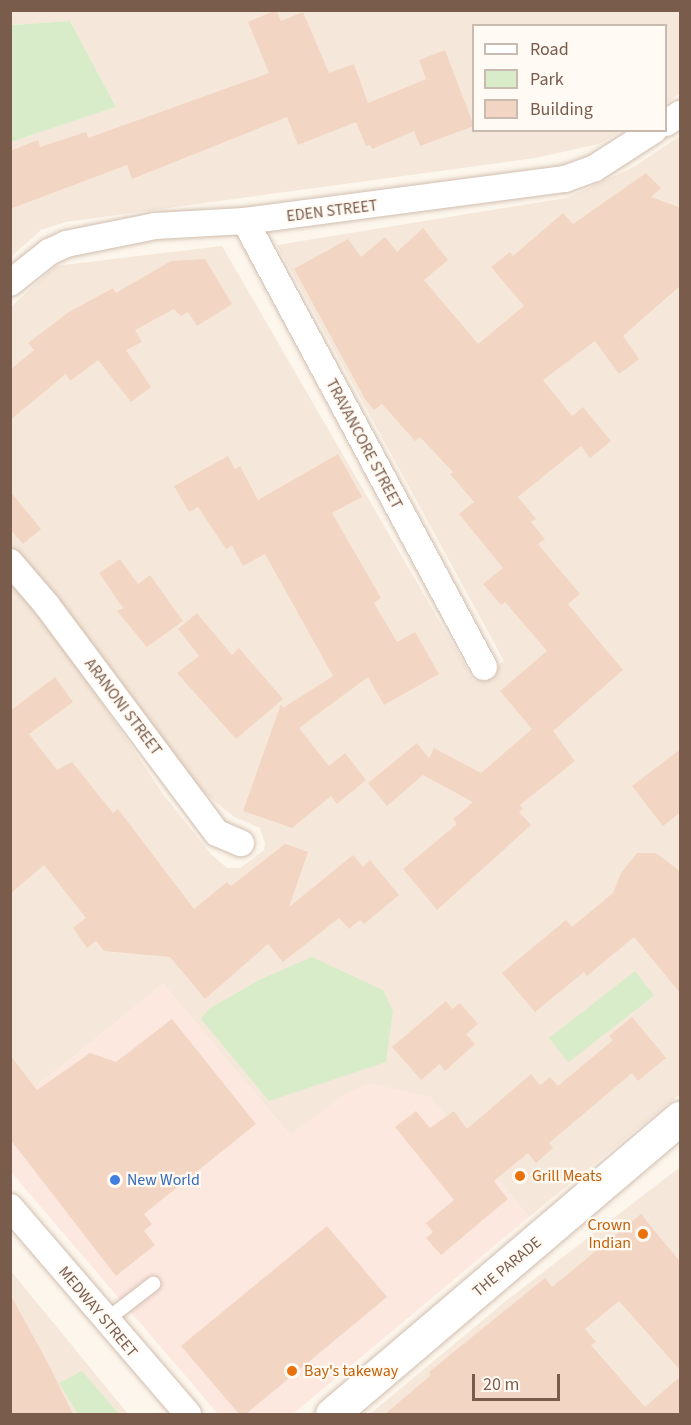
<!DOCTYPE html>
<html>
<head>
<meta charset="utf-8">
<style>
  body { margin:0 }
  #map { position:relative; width:691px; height:1425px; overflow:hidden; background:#fdf6ec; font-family:"Source Sans 3",sans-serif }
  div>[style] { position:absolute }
  .residential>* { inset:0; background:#f5e8da }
  .commercial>* { inset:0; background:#fde8e0 }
  .green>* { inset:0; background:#d8ecc9; transform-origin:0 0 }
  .building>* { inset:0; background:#f3d5c3 }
  .roads { filter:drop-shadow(0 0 2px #d1beb0) drop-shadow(0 0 2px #d1beb0) }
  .service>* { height:14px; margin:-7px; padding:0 7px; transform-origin:7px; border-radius:7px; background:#fff }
  .minor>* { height:26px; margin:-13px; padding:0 13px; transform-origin:13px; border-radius:13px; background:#fff }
  .secondary>* { height:33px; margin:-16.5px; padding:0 16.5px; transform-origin:16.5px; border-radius:16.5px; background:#fff }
  .dots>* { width:16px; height:16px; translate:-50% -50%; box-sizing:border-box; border:3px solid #fffaf3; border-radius:50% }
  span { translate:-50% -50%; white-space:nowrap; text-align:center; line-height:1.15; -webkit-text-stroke:4.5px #fffaf3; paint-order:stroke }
  .street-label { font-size:16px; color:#7a5c4d }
  .food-label { font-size:16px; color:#c56008 }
  .left { translate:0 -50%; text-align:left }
  .right { translate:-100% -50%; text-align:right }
  .shop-label { font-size:16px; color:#366cbe }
  .frame { position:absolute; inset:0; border:12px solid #7a5c4d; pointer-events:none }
  .legend { position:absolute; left:472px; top:24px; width:195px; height:108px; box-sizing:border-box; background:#fffaf3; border:2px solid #cabbb1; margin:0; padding:8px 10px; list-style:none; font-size:18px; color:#7a5c4d }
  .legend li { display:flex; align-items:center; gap:12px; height:30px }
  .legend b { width:30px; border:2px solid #cabbb1 }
  .scale { position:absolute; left:472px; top:1374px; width:88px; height:27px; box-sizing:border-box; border:3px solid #7a5c4d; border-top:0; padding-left:8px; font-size:18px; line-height:21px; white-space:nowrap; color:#7a5c4d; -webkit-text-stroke:4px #fffaf3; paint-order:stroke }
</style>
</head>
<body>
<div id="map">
  <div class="residential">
    <i style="clip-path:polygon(11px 11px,680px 11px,680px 93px,666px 103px,666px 26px,474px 26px,474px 130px,621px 131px,599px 144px,535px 158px,66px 222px,41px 230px,11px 257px,11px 142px,116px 107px,70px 21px,11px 25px)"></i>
    <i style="clip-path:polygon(680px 136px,680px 1094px,529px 1217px,430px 1097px,347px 1093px,291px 1136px,163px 984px,11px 1107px,10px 579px,56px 634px,163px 794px,211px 854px,227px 868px,240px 868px,264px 850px,265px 843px,260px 828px,234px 817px,195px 785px,11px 547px,11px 307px,55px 266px,222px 246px,474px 681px,504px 661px,277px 245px,566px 198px,632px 168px)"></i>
    <i style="clip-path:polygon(680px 1167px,680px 1414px,370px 1414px,507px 1300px)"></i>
    <i style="clip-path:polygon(11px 1271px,128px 1414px,11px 1414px)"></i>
  </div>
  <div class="commercial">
    <i style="clip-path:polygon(163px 984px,290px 1135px,347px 1093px,370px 1083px,430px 1097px,529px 1217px,293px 1414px,218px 1414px,11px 1172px,11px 1107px)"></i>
  </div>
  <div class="green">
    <i style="clip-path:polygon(70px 21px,116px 107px,11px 142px,11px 25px)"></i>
    <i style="clip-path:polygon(312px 957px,383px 990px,393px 1011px,386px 1062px,269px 1101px,201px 1019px,209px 1009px,259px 980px)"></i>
    <i style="left:635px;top:971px;width:31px;height:109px;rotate:52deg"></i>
    <i style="clip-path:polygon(82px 1371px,119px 1414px,78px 1414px,59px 1383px)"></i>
  </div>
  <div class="building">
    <i style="clip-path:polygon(276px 10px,281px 21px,303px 12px,329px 73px,354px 64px,368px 103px,426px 79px,419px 60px,445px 50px,474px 126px,420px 146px,414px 131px,372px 149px,370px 145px,366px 146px,356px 122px,298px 145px,287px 117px,132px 179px,127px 165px,10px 209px,10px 151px,38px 140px,40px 147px,86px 132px,88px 138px,269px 73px,248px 22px)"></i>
    <i style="clip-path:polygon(646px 173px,661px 188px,651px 197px,681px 208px,681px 285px,623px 336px,639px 359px,619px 374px,595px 341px,543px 380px,572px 416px,583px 407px,611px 441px,590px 458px,581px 446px,518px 497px,536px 519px,531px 522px,545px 539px,538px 544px,580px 594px,568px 604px,623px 670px,553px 731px,575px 761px,520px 805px,523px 809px,519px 812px,531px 825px,437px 910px,403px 869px,457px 824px,453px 819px,473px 802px,423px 775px,387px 806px,368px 783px,417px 743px,429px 758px,434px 748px,481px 773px,532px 729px,500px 691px,547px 651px,505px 602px,501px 605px,483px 584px,503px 568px,459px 514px,474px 502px,450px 474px,453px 472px,420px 437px,415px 441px,382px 404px,374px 410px,365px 399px,294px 269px,348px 239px,361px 257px,385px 237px,397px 252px,423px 228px,448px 260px,424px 280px,478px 344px,524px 306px,491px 267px,510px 252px,513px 256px,563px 213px,573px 224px)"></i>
    <i style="clip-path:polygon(205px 259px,232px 304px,197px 326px,188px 312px,181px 316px,174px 309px,135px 330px,142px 342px,126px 350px,151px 387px,131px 402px,98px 360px,70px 381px,66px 374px,10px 420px,10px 370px,34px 350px,28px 343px,69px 312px,113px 288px,116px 293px,171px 261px)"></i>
    <i style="clip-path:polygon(338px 454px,362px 497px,332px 513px,381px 598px,374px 603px,397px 642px,415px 632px,439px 674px,384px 705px,368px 677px,299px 728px,329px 766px,345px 753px,366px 780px,337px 804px,331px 796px,292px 828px,243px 811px,281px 704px,283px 708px,333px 676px,265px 554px,243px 566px,232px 546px,226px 549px,198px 507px,189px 512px,174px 486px,228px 456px,235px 469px,240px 466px,258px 500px)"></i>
    <i style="clip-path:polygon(10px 491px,41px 529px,23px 544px,10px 529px)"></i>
    <i style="clip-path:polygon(120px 559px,138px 584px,150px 575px,183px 621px,147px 647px,117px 611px,123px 608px,99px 573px)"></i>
    <i style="clip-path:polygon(197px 613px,232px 655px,239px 648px,283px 699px,236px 739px,177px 673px,199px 656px,178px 629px)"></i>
    <i style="clip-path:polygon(55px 677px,73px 702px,29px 734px,57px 770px,72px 762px,113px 813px,118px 809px,194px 909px,227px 882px,231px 886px,285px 844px,308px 852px,289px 907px,353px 855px,363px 867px,370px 860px,399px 895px,364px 924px,360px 920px,349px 929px,339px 918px,283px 962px,268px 944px,205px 999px,170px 957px,104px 951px,96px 941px,87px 948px,73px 928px,86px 918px,44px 865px,10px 894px,10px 711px)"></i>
    <i style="clip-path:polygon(681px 749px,681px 812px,663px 826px,632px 786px)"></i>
    <i style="clip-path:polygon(637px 853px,656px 853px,681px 872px,681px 994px,634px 937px,587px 976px,584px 972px,535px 1012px,502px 973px,566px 920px,572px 927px,613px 893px,621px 873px)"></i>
    <i style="clip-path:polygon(446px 1001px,452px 1009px,460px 1003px,478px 1024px,466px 1034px,475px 1044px,445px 1071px,440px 1064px,421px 1080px,392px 1047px)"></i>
    <i style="clip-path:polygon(632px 1017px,666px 1058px,638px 1081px,632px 1073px,549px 1143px,553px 1148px,536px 1163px,528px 1153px,494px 1181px,508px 1199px,441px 1255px,426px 1238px,433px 1232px,426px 1223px,454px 1200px,395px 1127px,416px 1111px,430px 1128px,454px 1111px,467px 1129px,531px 1074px,540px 1085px,550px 1077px,558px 1086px,613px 1040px,609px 1036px)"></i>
    <i style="clip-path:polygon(172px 1019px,256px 1124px,144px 1214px,152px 1224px,144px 1231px,155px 1245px,116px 1276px,10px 1139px,10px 1055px,37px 1090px,90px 1053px,116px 1062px)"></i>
    <i style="clip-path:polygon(641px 1214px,681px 1263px,681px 1371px,619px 1301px,585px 1329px,596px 1342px,591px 1345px,645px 1407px,681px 1376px,681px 1414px,385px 1414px,431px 1375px,429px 1372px,545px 1278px,552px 1287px)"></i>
    <i style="clip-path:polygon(327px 1226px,387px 1297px,246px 1414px,239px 1414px,181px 1346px)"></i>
    <i style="clip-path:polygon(10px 1294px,49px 1365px,73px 1414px,10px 1414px)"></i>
  </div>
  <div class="roads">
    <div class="service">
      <i style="left:105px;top:1321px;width:61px;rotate:-37.6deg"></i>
    </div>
    <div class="minor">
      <i style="left:666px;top:123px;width:17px;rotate:-33deg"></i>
      <i style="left:245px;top:221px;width:506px;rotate:61.81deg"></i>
      <i style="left:10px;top:283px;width:50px;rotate:-38.5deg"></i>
      <i style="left:49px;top:252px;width:19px;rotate:-25deg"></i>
      <i style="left:66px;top:244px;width:91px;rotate:-11.4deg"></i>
      <i style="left:155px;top:226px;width:90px;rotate:-3.2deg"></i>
      <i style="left:245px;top:221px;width:323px;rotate:-7.5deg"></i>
      <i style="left:565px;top:179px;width:32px;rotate:-20deg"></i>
      <i style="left:595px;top:168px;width:70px;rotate:-32.8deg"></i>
      <i style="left:10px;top:562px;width:55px;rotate:49.4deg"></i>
      <i style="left:46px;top:604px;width:286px;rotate:53.3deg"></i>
      <i style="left:217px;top:833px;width:26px;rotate:23deg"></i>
      <i style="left:10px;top:1207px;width:273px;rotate:49.3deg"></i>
    </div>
    <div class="secondary">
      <i style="left:332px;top:1414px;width:457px;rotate:-40.4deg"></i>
    </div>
  </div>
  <div class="dots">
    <i style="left:520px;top:1176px;background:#e8710a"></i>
    <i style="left:115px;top:1180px;background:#3f7fe0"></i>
    <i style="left:643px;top:1234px;background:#e8710a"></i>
    <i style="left:292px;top:1371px;background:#e8710a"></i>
  </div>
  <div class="street-label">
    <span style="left:332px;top:211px;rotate:-7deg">EDEN STREET</span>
    <span style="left:364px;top:444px;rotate:62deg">TRAVANCORE STREET</span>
    <span style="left:123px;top:707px;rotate:53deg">ARANONI STREET</span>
    <span style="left:507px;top:1267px;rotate:-40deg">THE PARADE</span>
    <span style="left:98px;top:1312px;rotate:50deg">MEDWAY STREET</span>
  </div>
  <div class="food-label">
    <span class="left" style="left:532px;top:1176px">Grill Meats</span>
    <span class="right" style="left:631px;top:1234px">Crown<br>Indian</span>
    <span class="left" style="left:304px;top:1371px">Bay's takeway</span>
  </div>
  <div class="shop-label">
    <span class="left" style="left:127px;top:1180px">New World</span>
  </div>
  <div class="frame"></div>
  <ul class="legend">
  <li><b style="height:8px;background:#fff"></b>Road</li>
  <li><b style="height:16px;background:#d8ecc9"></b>Park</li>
  <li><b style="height:16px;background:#f3d5c3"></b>Building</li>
  </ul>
  <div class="scale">20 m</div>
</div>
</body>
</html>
